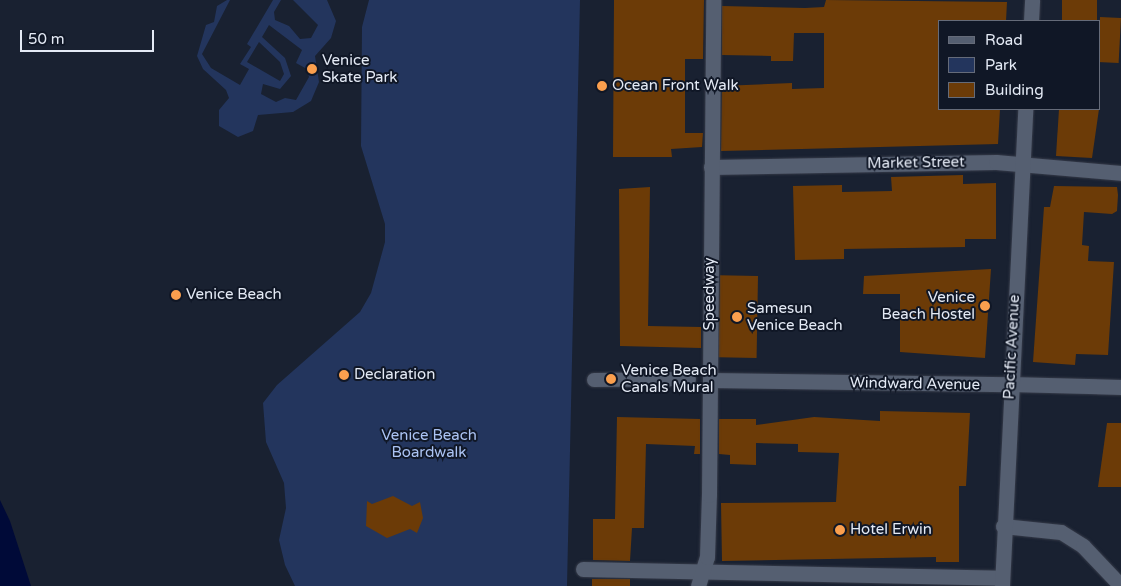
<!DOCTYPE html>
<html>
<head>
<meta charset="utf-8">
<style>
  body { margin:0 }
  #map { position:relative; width:1121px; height:586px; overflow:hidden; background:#192131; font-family:"Varela Round",sans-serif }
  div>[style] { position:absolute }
  .green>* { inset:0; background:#23355d }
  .water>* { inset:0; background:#000a38 }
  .building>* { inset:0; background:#6c3b07; transform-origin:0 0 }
  .roads { filter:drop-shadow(0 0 1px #363b49) drop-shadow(0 0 1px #363b49) }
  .pedestrian>* { height:14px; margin:-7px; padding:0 7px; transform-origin:7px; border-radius:7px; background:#555f71 }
  .minor>* { height:15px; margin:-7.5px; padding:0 7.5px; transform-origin:7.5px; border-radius:7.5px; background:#555f71 }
  .tertiary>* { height:15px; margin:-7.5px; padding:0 7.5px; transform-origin:7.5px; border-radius:7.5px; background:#555f71 }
  .secondary>* { height:15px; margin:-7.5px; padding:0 7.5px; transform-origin:7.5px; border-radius:7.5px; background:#555f71 }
  .dots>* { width:14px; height:14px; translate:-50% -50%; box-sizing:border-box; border:2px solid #101726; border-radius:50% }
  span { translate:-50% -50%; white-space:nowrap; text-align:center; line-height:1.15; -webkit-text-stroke:4px #101726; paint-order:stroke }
  .poi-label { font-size:15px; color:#e4eaf5 }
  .left { translate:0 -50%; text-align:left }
  .right { translate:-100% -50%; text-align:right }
  .street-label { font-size:15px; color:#e4eaf5 }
  .park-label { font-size:15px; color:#abc3f3 }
  .legend { position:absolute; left:938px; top:20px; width:162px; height:90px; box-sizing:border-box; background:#101726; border:1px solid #656b79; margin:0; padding:6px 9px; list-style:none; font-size:15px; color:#e4eaf5 }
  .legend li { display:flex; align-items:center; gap:10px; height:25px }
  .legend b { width:25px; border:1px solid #656b79 }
  .scale { position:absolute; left:20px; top:30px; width:134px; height:22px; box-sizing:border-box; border:2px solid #e4eaf5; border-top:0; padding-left:6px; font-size:15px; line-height:18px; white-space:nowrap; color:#e4eaf5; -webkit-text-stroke:4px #101726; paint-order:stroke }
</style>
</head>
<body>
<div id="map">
  <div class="green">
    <i style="clip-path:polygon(evenodd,227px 0,230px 0,202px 54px,211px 68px,240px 85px,249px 69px,240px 64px,251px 47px,247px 44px,273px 0,281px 0,274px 12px,275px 20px,289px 26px,300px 39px,311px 38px,318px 25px,293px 0,327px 0,336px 21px,331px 38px,315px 56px,319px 82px,311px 101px,293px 112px,258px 115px,253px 131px,238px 137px,219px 126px,219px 110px,229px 98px,226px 90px,203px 69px,197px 56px,206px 25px,214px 22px,217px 6px,227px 0,269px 25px,302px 50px,296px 63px,307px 69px,309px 77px,296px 100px,285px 98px,276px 102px,261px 94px,263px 84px,280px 89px,291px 76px,285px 58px,262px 37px,269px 25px,227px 0,259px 42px,280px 62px,284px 74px,280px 81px,247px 62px,259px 42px)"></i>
    <i style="clip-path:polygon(369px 0,580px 0,567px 586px,295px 586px,285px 565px,279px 540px,286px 508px,284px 483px,266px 442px,263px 403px,277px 385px,360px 312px,371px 293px,385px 242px,385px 224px,361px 146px,362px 27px)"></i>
  </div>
  <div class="water">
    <i style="clip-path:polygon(0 500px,10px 521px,31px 586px,0 586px)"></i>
  </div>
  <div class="building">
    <i style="clip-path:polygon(614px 0,704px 0,703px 59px,685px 59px,685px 133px,703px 133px,702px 147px,671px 149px,672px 157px,613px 157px)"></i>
    <i style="clip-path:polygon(826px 0,1007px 2px,1006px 21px,938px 21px,940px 109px,1000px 109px,998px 144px,721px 151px,722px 86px,792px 83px,792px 89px,824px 88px,824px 33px,794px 33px,793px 61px,771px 61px,771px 56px,722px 55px,722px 6px,805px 8px,824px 7px)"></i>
    <i style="left:1062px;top:0;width:35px;height:21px"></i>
    <i style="left:1100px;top:17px;width:21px;height:45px;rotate:3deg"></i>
    <i style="clip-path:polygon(1059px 109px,1099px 109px,1092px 158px,1056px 156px)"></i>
    <i style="clip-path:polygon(963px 175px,963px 184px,996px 183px,996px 239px,965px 239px,965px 247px,844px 249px,844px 259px,795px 260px,793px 186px,842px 185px,842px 192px,892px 191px,891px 177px)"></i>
    <i style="clip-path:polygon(1054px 186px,1117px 187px,1118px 195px,1117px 211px,1112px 214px,1084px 212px,1082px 245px,1089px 246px,1088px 261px,1114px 262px,1108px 355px,1076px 354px,1075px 365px,1033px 362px,1044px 207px,1050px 207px)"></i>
    <i style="clip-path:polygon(650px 187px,648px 326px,701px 327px,701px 348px,620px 346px,619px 189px)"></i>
    <i style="clip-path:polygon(991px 269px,985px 358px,900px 352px,900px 294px,863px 294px,864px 276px)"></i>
    <i style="left:758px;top:276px;width:82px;height:38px;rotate:91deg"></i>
    <i style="clip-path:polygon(880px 411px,970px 413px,966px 486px,959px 486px,959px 562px,936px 562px,936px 557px,722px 561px,721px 503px,836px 502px,839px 453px,798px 452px,798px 444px,756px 443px,756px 465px,730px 464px,730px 455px,719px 454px,719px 419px,756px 419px,756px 425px,814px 417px,880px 421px)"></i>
    <i style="clip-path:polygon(617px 417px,700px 419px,700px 454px,694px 454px,695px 446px,646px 444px,644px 528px,632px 528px,630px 561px,593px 560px,593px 519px,615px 519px)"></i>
    <i style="clip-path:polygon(1107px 423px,1121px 423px,1121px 487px,1098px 487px)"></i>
    <i style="clip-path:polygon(393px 496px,412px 506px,420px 502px,423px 518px,417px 533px,410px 529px,387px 538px,366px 526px,367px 501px,372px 504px)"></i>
    <i style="left:592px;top:579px;width:38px;height:7px"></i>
  </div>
  <div class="roads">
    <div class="pedestrian">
      <i style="left:594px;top:380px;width:95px;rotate:-0.6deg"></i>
    </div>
    <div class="minor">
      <i style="left:711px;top:167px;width:285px;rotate:-1deg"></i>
      <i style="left:996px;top:162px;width:125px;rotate:5deg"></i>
      <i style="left:710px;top:380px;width:299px;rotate:0.8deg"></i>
      <i style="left:583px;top:569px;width:419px;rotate:1.2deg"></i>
      <i style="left:698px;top:586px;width:30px;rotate:-73deg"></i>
      <i style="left:707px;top:557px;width:62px;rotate:-88.2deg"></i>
      <i style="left:709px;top:495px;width:495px;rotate:-89.5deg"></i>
    </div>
    <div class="tertiary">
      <i style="left:1009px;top:384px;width:112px;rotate:1.5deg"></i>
      <i style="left:1003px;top:526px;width:58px;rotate:5.9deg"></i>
      <i style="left:1061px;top:532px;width:26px;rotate:32deg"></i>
      <i style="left:1083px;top:546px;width:55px;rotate:46.5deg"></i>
    </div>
    <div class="secondary">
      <i style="left:1031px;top:21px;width:21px;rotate:-87deg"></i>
      <i style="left:1002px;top:586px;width:478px;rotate:-87.2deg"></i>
    </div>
  </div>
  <div class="dots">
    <i style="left:312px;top:69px;background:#fa9f4e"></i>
    <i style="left:602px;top:86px;background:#fa9f4e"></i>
    <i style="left:176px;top:295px;background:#fa9f4e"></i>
    <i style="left:985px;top:306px;background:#fa9f4e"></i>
    <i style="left:737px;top:317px;background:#fa9f4e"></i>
    <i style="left:344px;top:375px;background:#fa9f4e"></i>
    <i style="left:611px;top:379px;background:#fa9f4e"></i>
    <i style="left:840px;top:530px;background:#fa9f4e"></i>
  </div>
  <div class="poi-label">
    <span class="left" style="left:322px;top:69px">Venice<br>Skate Park</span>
    <span class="left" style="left:612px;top:86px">Ocean Front Walk</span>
    <span class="left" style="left:186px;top:295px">Venice Beach</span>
    <span class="right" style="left:975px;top:306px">Venice<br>Beach Hostel</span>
    <span class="left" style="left:747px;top:317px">Samesun<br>Venice Beach</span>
    <span class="left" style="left:621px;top:379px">Venice Beach<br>Canals Mural</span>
    <span class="left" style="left:354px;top:375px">Declaration</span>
    <span class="left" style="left:850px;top:530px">Hotel Erwin</span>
  </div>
  <div class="street-label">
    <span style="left:916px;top:163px;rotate:-1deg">Market Street</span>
    <span style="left:710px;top:294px;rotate:-90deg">Speedway</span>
    <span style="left:1012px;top:347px;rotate:-87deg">Pacific Avenue</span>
    <span style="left:915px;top:384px;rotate:1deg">Windward Avenue</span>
  </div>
  <div class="park-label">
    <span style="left:429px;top:444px">Venice Beach<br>Boardwalk</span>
  </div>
  <ul class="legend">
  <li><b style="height:6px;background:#555f71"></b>Road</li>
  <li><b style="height:14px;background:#23355d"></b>Park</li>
  <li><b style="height:14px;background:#6c3b07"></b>Building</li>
  </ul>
  <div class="scale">50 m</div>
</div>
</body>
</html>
